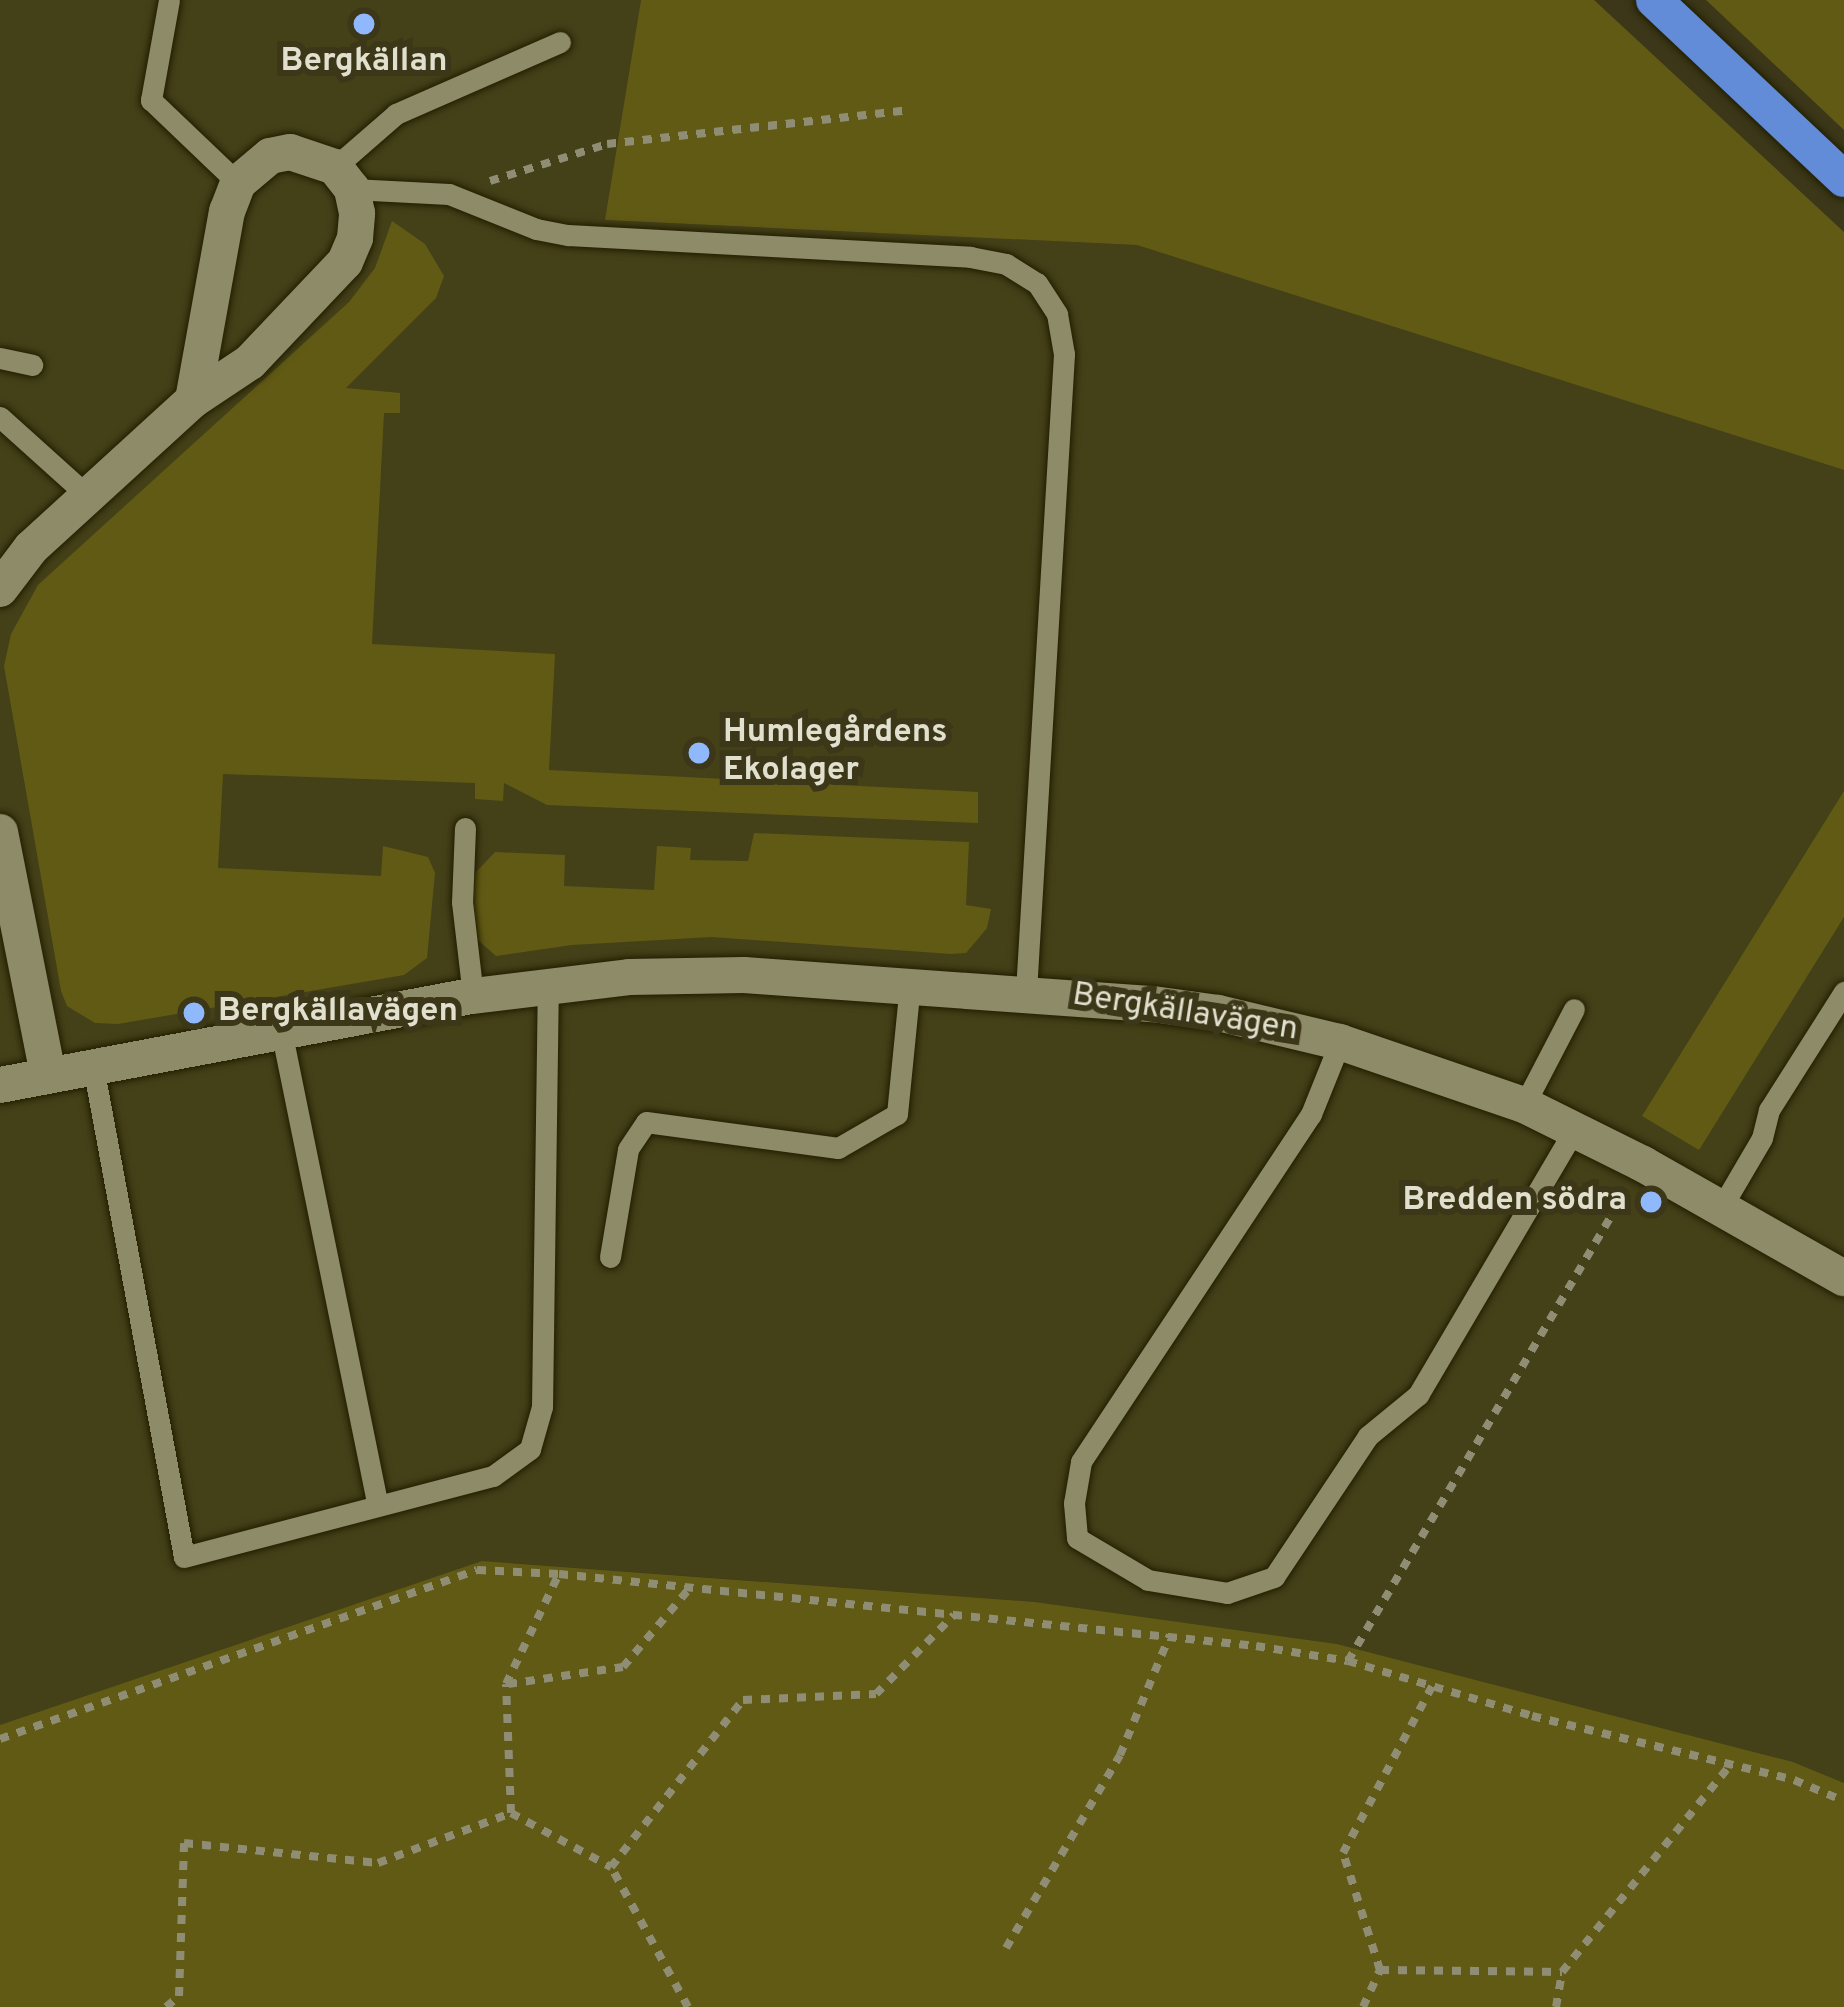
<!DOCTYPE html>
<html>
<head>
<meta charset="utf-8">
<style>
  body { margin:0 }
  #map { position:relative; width:1844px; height:2007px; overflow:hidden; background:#3b3718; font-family:Overpass,sans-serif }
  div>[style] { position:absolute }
  .built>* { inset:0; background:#444018 }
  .green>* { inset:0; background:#615a15 }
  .path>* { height:8px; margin-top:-4px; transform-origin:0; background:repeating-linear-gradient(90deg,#908d75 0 9px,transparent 0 18px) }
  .roads { filter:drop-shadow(0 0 3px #221e00) drop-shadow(0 0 3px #221e00) }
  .lane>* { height:21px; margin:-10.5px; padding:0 10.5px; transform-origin:10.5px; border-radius:10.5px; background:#8e8b69 }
  .street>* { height:36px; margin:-18px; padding:0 18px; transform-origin:18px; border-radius:18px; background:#8e8b69 }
  .highway>* { height:36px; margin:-18px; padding:0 18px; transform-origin:18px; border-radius:18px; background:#628cd8 }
  .dots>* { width:33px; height:33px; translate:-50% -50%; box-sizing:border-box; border:6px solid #3b3718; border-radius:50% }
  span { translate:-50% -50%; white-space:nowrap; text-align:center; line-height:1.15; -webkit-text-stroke:12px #3b3718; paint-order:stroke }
  .poi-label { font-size:33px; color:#e1dfcd; font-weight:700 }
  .left { translate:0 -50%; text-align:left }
  .right { translate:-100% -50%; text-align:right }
  .street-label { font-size:33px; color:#e1dfcd }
</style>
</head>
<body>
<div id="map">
  <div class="built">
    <i style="clip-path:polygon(0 0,641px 0,606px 220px,1137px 245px,1844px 470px,1844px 1783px,1793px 1762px,1337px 1644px,1035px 1602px,483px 1561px,0 1725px)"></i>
  </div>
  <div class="green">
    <i style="clip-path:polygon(641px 0,1594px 0,1844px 232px,1844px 470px,1137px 245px,605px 220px)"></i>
    <i style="clip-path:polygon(1706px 0,1844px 0,1844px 130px)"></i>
    <i style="clip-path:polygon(392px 221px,425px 244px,444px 276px,436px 298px,346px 388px,400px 393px,400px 413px,384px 413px,372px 644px,555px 654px,549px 770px,978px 792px,978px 823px,547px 805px,504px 783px,503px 801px,475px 799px,475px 783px,223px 774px,218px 868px,381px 876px,383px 846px,428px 857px,435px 873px,427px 958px,404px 975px,118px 1024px,95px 1023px,67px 1006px,61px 991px,4px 666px,11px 634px,38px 585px,349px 302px,375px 268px)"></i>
    <i style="clip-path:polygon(1844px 791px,1844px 917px,1699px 1150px,1642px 1116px)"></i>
    <i style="clip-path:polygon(754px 833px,969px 842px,966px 905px,991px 909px,987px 928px,966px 953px,951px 954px,712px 937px,572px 945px,496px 956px,470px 933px,468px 895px,476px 872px,495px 852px,565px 855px,564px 886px,654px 890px,657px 846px,691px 848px,690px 860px,748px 861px)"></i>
    <i style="clip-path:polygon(482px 1561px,1035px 1602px,1337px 1644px,1793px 1762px,1844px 1783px,1844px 2007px,0 2007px,0 1725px)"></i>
  </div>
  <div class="path">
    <i style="left:490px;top:181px;width:123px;rotate:-17.5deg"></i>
    <i style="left:607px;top:144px;width:298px;rotate:-6.4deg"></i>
    <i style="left:1348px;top:1661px;width:546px;rotate:-59.4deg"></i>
    <i style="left:508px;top:1684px;width:116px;rotate:-8.4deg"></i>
    <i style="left:623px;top:1667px;width:102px;rotate:-49.8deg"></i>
    <i style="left:0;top:1739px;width:506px;rotate:-19.51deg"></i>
    <i style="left:477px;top:1570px;width:82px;rotate:2.8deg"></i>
    <i style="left:559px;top:1574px;width:701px;rotate:5.9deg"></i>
    <i style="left:1256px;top:1646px;width:93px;rotate:9.3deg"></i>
    <i style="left:1348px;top:1661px;width:192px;rotate:16.6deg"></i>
    <i style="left:1532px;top:1716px;width:270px;rotate:13.7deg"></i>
    <i style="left:1794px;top:1780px;width:54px;rotate:22.8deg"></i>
    <i style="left:511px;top:1813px;width:129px;rotate:-92.2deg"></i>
    <i style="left:506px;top:1684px;width:122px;rotate:-64.3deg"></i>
    <i style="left:1006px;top:1948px;width:224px;rotate:-59.4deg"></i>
    <i style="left:1120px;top:1755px;width:130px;rotate:-67.4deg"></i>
    <i style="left:1380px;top:1970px;width:123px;rotate:-107.5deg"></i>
    <i style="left:1343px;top:1853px;width:189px;rotate:-61.9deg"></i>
    <i style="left:166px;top:2007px;width:17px;rotate:-40deg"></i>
    <i style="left:179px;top:1996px;width:153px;rotate:-88.1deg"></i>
    <i style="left:184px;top:1843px;width:195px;rotate:5.9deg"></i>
    <i style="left:378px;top:1863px;width:142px;rotate:-20.6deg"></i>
    <i style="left:511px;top:1813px;width:114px;rotate:28.4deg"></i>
    <i style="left:688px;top:2007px;width:160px;rotate:-118.8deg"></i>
    <i style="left:611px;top:1867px;width:213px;rotate:-51.7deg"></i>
    <i style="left:743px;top:1700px;width:133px;rotate:-2.6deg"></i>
    <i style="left:876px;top:1694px;width:111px;rotate:-45.4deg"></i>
    <i style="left:1363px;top:2007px;width:41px;rotate:-65.3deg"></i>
    <i style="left:1380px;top:1970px;width:182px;rotate:0.6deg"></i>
    <i style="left:1562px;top:1972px;width:267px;rotate:-50.9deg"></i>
    <i style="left:1556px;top:2007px;width:36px;rotate:-80deg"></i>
  </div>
  <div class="roads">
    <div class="lane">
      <i style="left:169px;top:0;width:102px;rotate:100.2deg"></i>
      <i style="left:151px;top:100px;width:120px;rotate:43.7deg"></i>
      <i style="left:335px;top:167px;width:81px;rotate:-41deg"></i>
      <i style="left:396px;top:114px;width:179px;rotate:-23.7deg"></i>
      <i style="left:352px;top:189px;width:97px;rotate:3deg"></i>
      <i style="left:449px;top:194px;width:94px;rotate:21.9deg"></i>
      <i style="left:536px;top:229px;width:33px;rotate:11deg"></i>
      <i style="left:568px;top:235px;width:403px;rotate:3.1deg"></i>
      <i style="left:970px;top:257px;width:37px;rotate:11deg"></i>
      <i style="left:1006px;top:264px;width:36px;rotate:32deg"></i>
      <i style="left:1037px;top:283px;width:37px;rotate:57deg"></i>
      <i style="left:1057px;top:314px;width:41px;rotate:80.1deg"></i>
      <i style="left:1064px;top:354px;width:638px;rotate:93.41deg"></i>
      <i style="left:0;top:358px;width:33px;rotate:12deg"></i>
      <i style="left:0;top:417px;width:120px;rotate:42deg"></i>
      <i style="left:465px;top:828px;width:74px;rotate:92.3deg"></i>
      <i style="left:462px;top:902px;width:95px;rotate:83.3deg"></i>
      <i style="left:281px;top:1030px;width:483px;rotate:78.5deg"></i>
      <i style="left:1340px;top:1042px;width:78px;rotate:111.9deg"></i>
      <i style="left:1311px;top:1114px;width:417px;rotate:123.5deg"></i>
      <i style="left:1081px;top:1462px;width:42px;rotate:99.7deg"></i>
      <i style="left:1074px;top:1503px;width:35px;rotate:85deg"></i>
      <i style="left:1077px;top:1538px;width:82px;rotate:30.6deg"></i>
      <i style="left:1148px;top:1580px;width:80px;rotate:9.3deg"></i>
      <i style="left:1227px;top:1593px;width:50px;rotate:-18.8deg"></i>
      <i style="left:1274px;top:1577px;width:169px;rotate:-56.3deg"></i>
      <i style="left:1368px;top:1436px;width:65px;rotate:-39.4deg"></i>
      <i style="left:1418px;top:1395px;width:310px;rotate:-59.5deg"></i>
      <i style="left:93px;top:1066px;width:499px;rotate:79.5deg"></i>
      <i style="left:184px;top:1557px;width:319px;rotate:-14.7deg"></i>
      <i style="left:493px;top:1476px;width:46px;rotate:-36.1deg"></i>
      <i style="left:530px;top:1449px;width:44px;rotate:-74.1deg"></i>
      <i style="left:542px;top:1407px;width:422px;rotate:-89.2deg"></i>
      <i style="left:1524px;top:1105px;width:108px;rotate:-62.5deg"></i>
      <i style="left:1721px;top:1208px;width:81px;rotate:-59.6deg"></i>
      <i style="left:1762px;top:1138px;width:29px;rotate:-76deg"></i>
      <i style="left:1769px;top:1110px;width:140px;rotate:-57.6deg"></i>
      <i style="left:610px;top:1257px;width:109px;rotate:-80.5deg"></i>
      <i style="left:628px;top:1149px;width:32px;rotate:-56deg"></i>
      <i style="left:646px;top:1122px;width:194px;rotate:7.7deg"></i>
      <i style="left:838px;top:1148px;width:68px;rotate:-30deg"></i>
      <i style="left:897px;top:1114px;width:131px;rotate:-84.3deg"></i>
    </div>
    <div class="street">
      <i style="left:0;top:589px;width:51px;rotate:-52.9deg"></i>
      <i style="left:31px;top:548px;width:219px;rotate:-42.4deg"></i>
      <i style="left:193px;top:400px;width:69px;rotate:-33.7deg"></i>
      <i style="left:250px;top:362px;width:138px;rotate:-46.5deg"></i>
      <i style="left:345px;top:262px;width:26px;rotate:-67deg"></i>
      <i style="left:355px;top:238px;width:25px;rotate:-85deg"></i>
      <i style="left:357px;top:213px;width:25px;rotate:-102deg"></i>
      <i style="left:352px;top:189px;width:28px;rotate:-128deg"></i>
      <i style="left:335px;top:167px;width:47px;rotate:-161.6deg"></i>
      <i style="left:290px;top:152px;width:20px;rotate:169deg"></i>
      <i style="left:270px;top:156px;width:42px;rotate:139.8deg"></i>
      <i style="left:238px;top:183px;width:30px;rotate:111deg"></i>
      <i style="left:227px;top:211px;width:192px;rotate:100.2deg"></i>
      <i style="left:0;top:832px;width:248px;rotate:78.8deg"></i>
      <i style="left:0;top:1085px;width:481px;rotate:-10.7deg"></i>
      <i style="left:473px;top:996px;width:157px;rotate:-6.9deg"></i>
      <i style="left:629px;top:977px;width:115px;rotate:-1deg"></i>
      <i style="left:744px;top:975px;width:410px;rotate:4.1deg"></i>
      <i style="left:1153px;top:1004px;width:66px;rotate:7.9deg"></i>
      <i style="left:1218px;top:1013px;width:125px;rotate:13.4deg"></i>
      <i style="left:1340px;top:1042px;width:194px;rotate:18.9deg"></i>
      <i style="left:1524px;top:1105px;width:133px;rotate:26.4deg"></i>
      <i style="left:1643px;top:1164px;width:231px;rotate:29.6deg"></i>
    </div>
    <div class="highway">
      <i style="left:1654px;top:0;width:261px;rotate:43.3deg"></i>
    </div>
  </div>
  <div class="dots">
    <i style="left:364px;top:24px;background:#90b8fd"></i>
    <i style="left:699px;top:753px;background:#90b8fd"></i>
    <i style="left:194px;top:1013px;background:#90b8fd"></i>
    <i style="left:1651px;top:1202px;background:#90b8fd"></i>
  </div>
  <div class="poi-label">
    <span style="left:364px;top:63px">Bergkällan</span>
    <span class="left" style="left:723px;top:753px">Humlegårdens<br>Ekolager</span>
    <span class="left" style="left:218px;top:1013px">Bergkällavägen</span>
    <span class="right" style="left:1627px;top:1202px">Bredden södra</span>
  </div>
  <div class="street-label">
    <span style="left:1185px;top:1014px;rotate:9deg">Bergkällavägen</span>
  </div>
</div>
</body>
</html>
